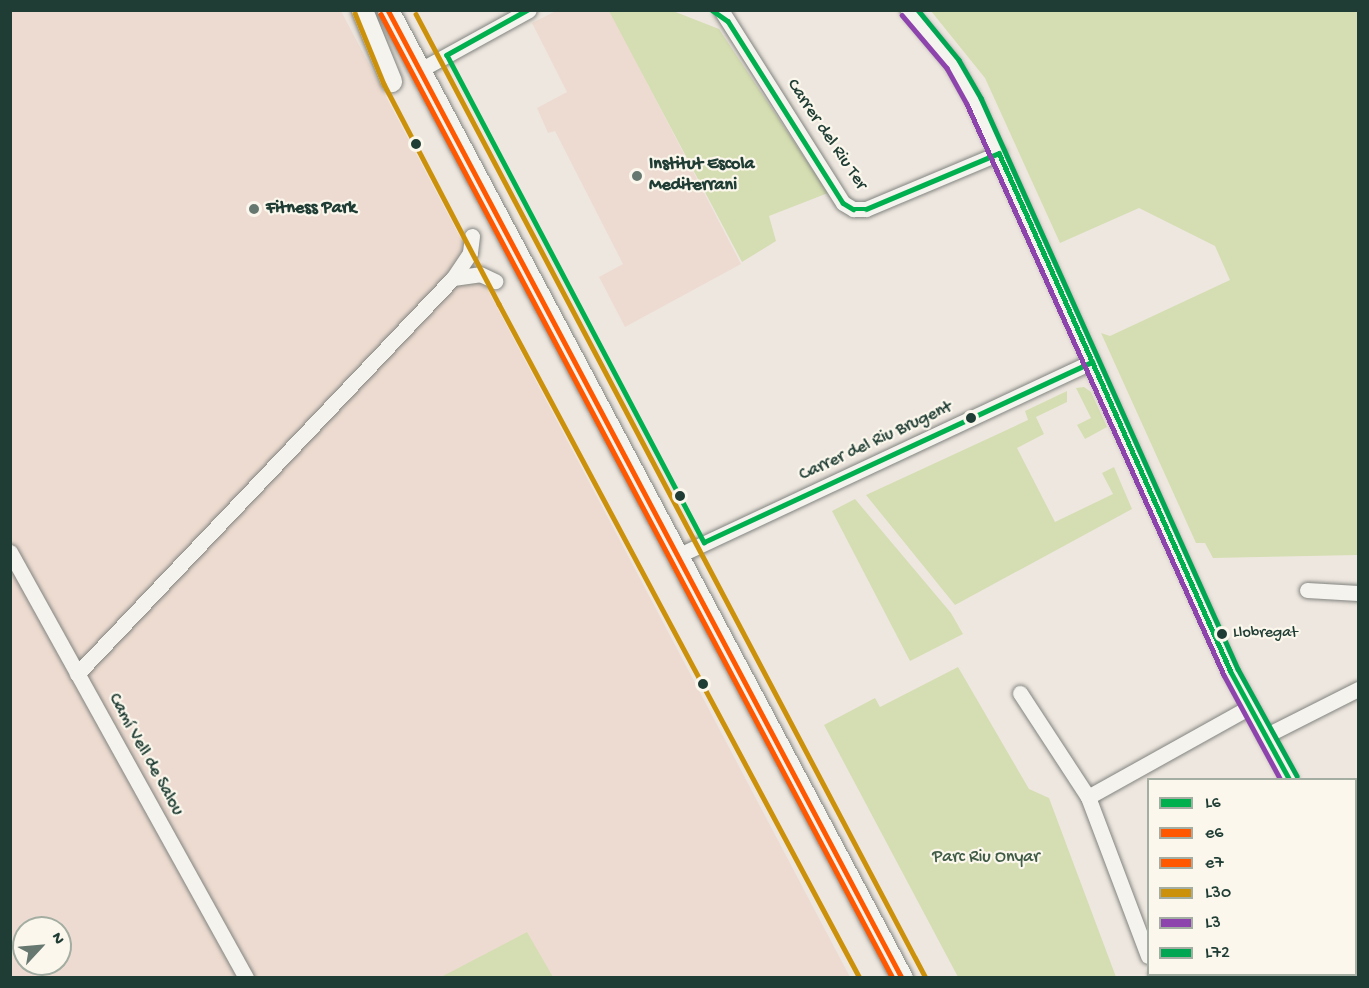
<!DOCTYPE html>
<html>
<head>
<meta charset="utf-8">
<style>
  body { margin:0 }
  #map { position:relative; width:1369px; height:988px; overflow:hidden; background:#eee7e0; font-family:"Gochi Hand",sans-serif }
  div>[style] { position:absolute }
  .built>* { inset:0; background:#eddbd1 }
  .green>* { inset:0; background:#d5deb2 }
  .roads { filter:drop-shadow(0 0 2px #82847f) drop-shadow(0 0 2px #82847f) }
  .minor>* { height:15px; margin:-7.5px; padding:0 7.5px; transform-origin:7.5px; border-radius:7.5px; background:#f5f3ee }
  .secondary>* { height:21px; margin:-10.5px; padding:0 10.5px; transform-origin:10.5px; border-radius:10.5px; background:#f5f3ee }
  .bus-1>* { height:4.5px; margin:-2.25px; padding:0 2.25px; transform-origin:2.25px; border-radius:2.25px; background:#00b04f }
  .bus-2>* { height:4.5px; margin:-2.25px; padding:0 2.25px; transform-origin:2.25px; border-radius:2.25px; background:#ff5800 }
  .bus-3>* { height:4.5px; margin:-2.25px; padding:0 2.25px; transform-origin:2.25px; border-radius:2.25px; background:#ff5800 }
  .bus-4>* { height:4.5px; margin:-2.25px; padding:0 2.25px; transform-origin:2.25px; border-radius:2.25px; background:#cc910a }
  .bus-5>* { height:4.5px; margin:-2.25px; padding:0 2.25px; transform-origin:2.25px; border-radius:2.25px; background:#8e44ad }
  .bus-6>* { height:4.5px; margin:-2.25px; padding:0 2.25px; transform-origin:2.25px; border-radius:2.25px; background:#00a651 }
  .dots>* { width:16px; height:16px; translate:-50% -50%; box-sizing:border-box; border:3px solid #fbf7ec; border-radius:50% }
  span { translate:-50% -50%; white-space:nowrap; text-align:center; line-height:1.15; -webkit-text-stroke:4.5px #fbf7ec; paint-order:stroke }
  .bus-label { font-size:16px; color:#1f3d34 }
  .left { translate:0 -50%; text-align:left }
  .street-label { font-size:18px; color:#1f3d34 }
  .poi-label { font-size:18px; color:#1f3d34; font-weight:700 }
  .park-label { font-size:18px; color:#3f5c46 }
  .frame { position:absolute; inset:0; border:12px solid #1f3d34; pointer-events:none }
  .legend { position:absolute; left:1147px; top:778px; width:210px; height:198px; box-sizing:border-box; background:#fbf7ec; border:2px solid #a3ada2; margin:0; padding:8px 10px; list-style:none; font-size:18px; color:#1f3d34 }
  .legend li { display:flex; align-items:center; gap:12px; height:30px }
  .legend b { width:30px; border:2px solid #a3ada2 }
  .north { position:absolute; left:12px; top:916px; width:60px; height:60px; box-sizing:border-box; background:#fbf7ec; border:2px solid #a3ada2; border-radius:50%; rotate:64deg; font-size:16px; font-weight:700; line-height:24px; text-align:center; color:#1f3d34 }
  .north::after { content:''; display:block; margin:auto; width:21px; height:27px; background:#677870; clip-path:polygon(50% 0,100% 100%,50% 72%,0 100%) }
</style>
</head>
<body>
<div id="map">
  <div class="built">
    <i style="clip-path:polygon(evenodd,10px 11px,341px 11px,850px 977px,11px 977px,10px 11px,24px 928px,60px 928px,60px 964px,24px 964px,24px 928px)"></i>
    <i style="clip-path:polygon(556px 11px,610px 11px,741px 264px,625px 327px,599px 277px,623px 264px,555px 131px,548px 133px,537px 108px,567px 92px,532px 23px)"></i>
  </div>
  <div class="green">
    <i style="clip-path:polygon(609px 11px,673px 11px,719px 29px,828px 193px,769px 216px,776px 241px,742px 262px)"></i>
    <i style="clip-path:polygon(931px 11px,1358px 11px,1358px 555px,1213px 558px,1205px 543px,1196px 543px,1101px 333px,1110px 336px,1230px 280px,1215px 246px,1139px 208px,1060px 243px,985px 78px)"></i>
    <i style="clip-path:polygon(1084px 387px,1091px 392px,1107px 427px,1085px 439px,1077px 425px,1091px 418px,1076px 388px)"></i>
    <i style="clip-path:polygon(1067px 391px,1067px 402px,1036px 417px,1044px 434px,1017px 448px,1055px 522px,1113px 494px,1102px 473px,1114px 467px,1132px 509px,955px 605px,866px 495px,1028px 420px,1025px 411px)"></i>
    <i style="clip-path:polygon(855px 499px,951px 613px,963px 634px,910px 661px,832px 511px)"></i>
    <i style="clip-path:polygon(958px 667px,1029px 789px,1049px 798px,1116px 977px,958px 977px,824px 725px,875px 698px,880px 707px)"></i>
    <i style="clip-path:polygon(527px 932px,553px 977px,441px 977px)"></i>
  </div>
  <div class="roads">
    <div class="minor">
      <i style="left:721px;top:10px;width:228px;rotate:57.7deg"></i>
      <i style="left:843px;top:203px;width:12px;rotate:31deg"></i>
      <i style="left:853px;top:209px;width:13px"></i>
      <i style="left:866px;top:209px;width:144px;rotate:-22.8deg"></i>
      <i style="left:908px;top:10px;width:70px;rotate:50.2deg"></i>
      <i style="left:953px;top:64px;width:43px;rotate:60.4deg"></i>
      <i style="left:974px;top:101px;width:626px;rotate:65.77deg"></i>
      <i style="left:1231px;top:672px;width:123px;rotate:61.4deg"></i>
      <i style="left:420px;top:70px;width:124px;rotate:-28.8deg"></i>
      <i style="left:472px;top:236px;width:17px;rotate:97deg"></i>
      <i style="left:470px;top:253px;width:30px;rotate:124deg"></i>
      <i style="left:453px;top:278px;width:27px;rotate:-8deg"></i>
      <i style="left:480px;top:274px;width:17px;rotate:25deg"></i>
      <i style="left:10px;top:552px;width:487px;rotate:61deg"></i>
      <i style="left:677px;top:556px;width:458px;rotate:-25.1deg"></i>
      <i style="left:1307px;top:590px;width:51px;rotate:3.4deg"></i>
      <i style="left:77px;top:674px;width:546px;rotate:-46.48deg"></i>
      <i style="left:1020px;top:693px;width:124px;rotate:56.8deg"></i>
      <i style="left:1088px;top:797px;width:170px;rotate:69.3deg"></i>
      <i style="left:1265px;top:736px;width:104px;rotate:-26.8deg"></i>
      <i style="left:1088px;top:797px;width:185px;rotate:-29.1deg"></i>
      <i style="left:1356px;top:826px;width:2px;rotate:-27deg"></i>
      <i style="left:1356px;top:896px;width:5px;rotate:68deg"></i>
      <i style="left:1156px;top:974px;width:4px;rotate:76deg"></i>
    </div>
    <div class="secondary">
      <i style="left:362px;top:10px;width:77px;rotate:67.8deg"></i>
      <i style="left:388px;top:10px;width:1096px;rotate:62.03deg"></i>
    </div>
  </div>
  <div class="bus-1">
    <i style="left:528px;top:10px;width:93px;rotate:150.9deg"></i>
    <i style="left:447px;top:55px;width:551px;rotate:62.18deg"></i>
    <i style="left:704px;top:542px;width:428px;rotate:-24.9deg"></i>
    <i style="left:712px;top:10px;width:19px;rotate:35deg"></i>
    <i style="left:728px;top:21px;width:215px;rotate:57.7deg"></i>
    <i style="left:843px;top:203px;width:12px;rotate:31deg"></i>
    <i style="left:853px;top:209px;width:13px"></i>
    <i style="left:866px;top:209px;width:144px;rotate:-22.8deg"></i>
    <i style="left:999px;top:153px;width:568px;rotate:65.91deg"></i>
    <i style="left:1231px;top:672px;width:123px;rotate:61.4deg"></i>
  </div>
  <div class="bus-2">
    <i style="left:388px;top:10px;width:1096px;rotate:62.03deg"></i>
  </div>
  <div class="bus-3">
    <i style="left:381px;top:14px;width:1092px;rotate:62.03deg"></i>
  </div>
  <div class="bus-4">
    <i style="left:355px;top:13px;width:77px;rotate:67.8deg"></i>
    <i style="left:384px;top:84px;width:248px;rotate:62.4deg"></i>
    <i style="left:499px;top:304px;width:765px;rotate:61.83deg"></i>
    <i style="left:416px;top:14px;width:1091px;rotate:62.12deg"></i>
  </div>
  <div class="bus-5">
    <i style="left:902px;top:15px;width:70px;rotate:49.7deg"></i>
    <i style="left:947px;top:68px;width:41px;rotate:60.9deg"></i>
    <i style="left:967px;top:104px;width:626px;rotate:65.77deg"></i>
    <i style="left:1224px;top:675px;width:119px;rotate:61.5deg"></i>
  </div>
  <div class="bus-6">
    <i style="left:918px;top:10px;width:65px;rotate:50.6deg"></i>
    <i style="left:959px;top:60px;width:44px;rotate:59.9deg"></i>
    <i style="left:981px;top:98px;width:626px;rotate:65.77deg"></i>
    <i style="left:1238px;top:669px;width:122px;rotate:61.1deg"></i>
  </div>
  <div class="dots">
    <i style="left:416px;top:144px;background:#1f3d34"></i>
    <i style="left:637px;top:176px;background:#677870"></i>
    <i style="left:254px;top:209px;background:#677870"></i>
    <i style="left:971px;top:418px;background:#1f3d34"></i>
    <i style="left:680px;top:496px;background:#1f3d34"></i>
    <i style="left:1222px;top:634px;background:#1f3d34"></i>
    <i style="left:703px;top:684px;background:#1f3d34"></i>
  </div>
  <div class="bus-label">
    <span class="left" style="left:1233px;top:634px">Llobregat</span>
  </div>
  <div class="street-label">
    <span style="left:826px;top:135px;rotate:56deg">Carrer del Riu Ter</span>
    <span style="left:876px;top:442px;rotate:-25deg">Carrer del Riu Brugent</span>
    <span style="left:145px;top:755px;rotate:61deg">Camí Vell de Salou</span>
  </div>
  <div class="poi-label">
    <span class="left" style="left:649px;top:176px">Institut Escola<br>Mediterrani</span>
    <span class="left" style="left:266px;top:209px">Fitness Park</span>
  </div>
  <div class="park-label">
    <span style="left:986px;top:858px">Parc Riu Onyar</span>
  </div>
  <div class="frame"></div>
  <ul class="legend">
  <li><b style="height:8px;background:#00b04f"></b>L6</li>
  <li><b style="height:8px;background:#ff5800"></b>e6</li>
  <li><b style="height:8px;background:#ff5800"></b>e7</li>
  <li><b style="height:8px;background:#cc910a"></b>L30</li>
  <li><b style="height:8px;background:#8e44ad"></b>L3</li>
  <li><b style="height:8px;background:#00a651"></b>L72</li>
  </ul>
  <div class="north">N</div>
</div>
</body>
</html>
